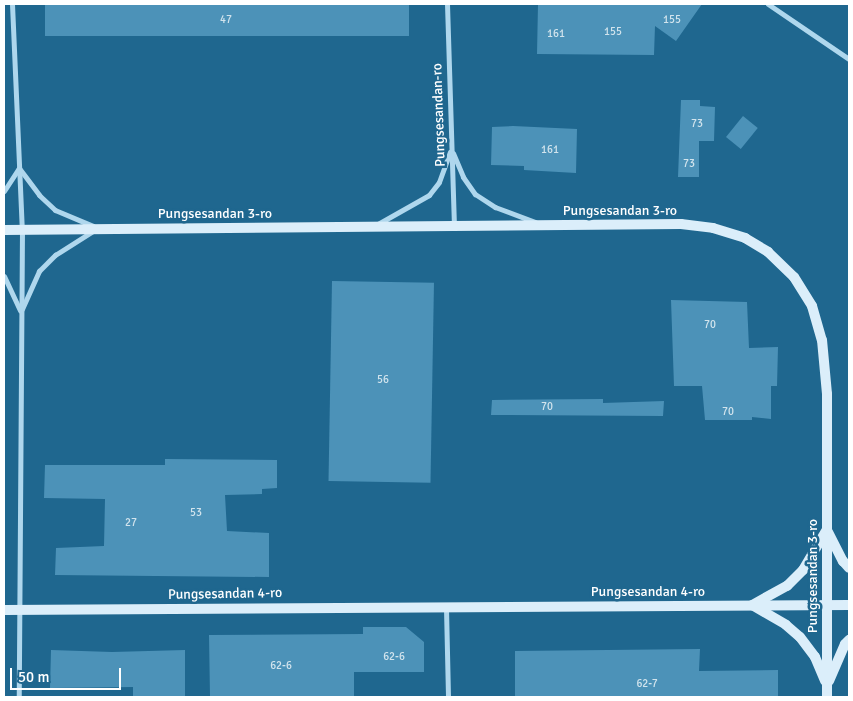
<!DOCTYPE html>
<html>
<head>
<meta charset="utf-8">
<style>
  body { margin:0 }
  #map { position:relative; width:853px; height:701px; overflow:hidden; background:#1f678f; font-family:Signika,sans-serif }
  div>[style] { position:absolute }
  .building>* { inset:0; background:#4c92b8; transform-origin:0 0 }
  .street>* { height:5px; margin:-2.5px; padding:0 2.5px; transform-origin:2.5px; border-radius:2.5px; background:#afd7ed }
  .secondary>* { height:10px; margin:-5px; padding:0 5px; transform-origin:5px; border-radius:5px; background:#dbeefa }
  span { translate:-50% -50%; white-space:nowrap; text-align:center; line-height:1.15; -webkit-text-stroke:5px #1f678f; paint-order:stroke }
  .number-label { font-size:11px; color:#d2e4ed }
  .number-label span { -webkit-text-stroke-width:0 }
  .street-label { font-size:14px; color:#fff }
  .frame { position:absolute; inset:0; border:5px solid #fff; pointer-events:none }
  .scale { position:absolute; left:10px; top:668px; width:111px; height:22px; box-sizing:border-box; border:2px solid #fff; border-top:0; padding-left:6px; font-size:15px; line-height:18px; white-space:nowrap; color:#fff; -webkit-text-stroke:4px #1f678f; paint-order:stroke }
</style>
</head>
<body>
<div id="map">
  <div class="building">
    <i style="left:45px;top:4px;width:364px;height:32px"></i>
    <i style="clip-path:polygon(538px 4px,702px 4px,676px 41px,655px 26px,654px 55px,537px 54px)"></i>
    <i style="clip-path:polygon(681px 100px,700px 100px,700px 106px,715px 107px,714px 141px,699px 141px,699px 177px,678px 177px)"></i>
    <i style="left:743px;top:116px;width:19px;height:27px;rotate:39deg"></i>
    <i style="clip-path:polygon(513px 126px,577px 129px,576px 173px,524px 170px,524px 166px,491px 165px,492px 127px)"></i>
    <i style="left:332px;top:281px;width:102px;height:200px;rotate:1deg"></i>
    <i style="clip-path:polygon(671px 300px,747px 302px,749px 348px,778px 347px,777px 386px,771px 386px,771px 419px,752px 417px,752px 420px,705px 420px,702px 386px,674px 386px)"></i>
    <i style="clip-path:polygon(603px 399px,603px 403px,664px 401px,663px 416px,491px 415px,492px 400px)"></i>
    <i style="clip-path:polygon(165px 459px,277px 460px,277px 488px,262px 489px,262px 494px,225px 495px,227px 531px,269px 533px,269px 577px,55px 575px,56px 548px,104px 546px,105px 499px,44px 498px,45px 465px,165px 465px)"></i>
    <i style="clip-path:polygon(363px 627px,406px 627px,424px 642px,424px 672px,354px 672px,354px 697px,210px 697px,209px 635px,363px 634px)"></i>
    <i style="clip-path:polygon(700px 649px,699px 671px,778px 670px,778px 697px,515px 697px,515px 651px)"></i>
    <i style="clip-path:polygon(51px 650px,112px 652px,185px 650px,185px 697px,133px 697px,133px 687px,50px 688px)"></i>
  </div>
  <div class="street">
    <i style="left:12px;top:4px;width:226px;rotate:87.5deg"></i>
    <i style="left:22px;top:230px;width:467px;rotate:90.4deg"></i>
    <i style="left:447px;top:4px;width:222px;rotate:88.2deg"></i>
    <i style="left:768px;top:4px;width:98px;rotate:34.2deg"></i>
    <i style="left:453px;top:153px;width:26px;rotate:67deg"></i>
    <i style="left:463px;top:177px;width:21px;rotate:55deg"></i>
    <i style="left:475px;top:194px;width:24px;rotate:33deg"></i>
    <i style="left:495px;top:207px;width:43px;rotate:20.6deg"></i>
    <i style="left:4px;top:191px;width:27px;rotate:-57deg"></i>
    <i style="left:19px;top:168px;width:34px;rotate:53deg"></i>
    <i style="left:39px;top:195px;width:22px;rotate:43deg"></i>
    <i style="left:55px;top:210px;width:41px;rotate:22.8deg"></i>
    <i style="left:376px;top:225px;width:61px;rotate:-29.5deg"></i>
    <i style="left:429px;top:195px;width:16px;rotate:-52deg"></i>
    <i style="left:439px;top:182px;width:32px;rotate:-70deg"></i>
    <i style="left:4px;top:276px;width:38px;rotate:65deg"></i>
    <i style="left:22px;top:309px;width:42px;rotate:-65.9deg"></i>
    <i style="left:39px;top:271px;width:23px;rotate:-45deg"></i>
    <i style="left:55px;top:255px;width:45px;rotate:-32.3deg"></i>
    <i style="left:446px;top:608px;width:89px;rotate:88.7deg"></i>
  </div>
  <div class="secondary">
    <i style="left:4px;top:230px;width:677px;rotate:-0.51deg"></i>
    <i style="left:681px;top:224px;width:32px;rotate:7deg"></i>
    <i style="left:713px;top:228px;width:34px;rotate:17deg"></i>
    <i style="left:745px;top:238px;width:27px;rotate:31deg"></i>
    <i style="left:768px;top:252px;width:36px;rotate:44deg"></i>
    <i style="left:794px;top:277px;width:34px;rotate:58deg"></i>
    <i style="left:812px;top:306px;width:35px;rotate:74deg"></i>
    <i style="left:822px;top:340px;width:54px;rotate:84.7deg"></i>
    <i style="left:827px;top:394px;width:303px;rotate:90deg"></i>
    <i style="left:828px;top:532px;width:33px;rotate:63deg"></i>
    <i style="left:843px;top:561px;width:9px;rotate:49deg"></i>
    <i style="left:754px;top:604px;width:38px;rotate:-29deg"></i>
    <i style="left:787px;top:586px;width:23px;rotate:-45deg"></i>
    <i style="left:803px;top:570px;width:45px;rotate:-59.5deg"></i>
    <i style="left:752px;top:605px;width:39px;rotate:30deg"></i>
    <i style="left:786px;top:625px;width:18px;rotate:41deg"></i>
    <i style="left:800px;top:637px;width:25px;rotate:53deg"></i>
    <i style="left:815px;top:657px;width:26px;rotate:67deg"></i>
    <i style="left:4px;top:610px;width:845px;rotate:-0.34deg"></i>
    <i style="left:829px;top:681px;width:40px;rotate:-66.6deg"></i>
    <i style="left:845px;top:644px;width:6px;rotate:-45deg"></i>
  </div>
  <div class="number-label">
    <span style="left:226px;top:20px">47</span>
    <span style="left:672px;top:20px">155</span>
    <span style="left:613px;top:32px">155</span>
    <span style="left:556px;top:34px">161</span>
    <span style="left:697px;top:124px">73</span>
    <span style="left:550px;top:150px">161</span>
    <span style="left:689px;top:164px">73</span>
    <span style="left:710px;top:325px">70</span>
    <span style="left:383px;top:380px">56</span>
    <span style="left:547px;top:407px">70</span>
    <span style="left:728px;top:412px">70</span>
    <span style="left:196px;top:513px">53</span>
    <span style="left:131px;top:523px">27</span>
    <span style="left:394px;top:657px">62-6</span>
    <span style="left:281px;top:666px">62-6</span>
    <span style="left:647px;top:684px">62-7</span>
  </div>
  <div class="street-label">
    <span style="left:439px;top:115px;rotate:-92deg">Pungsesandan-ro</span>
    <span style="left:620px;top:211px">Pungsesandan 3-ro</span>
    <span style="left:215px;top:214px">Pungsesandan 3-ro</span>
    <span style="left:813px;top:576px;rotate:-90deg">Pungsesandan 3-ro</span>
    <span style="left:648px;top:592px">Pungsesandan 4-ro</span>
    <span style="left:225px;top:594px;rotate:-1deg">Pungsesandan 4-ro</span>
  </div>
  <div class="frame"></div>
  <div class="scale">50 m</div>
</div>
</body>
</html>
